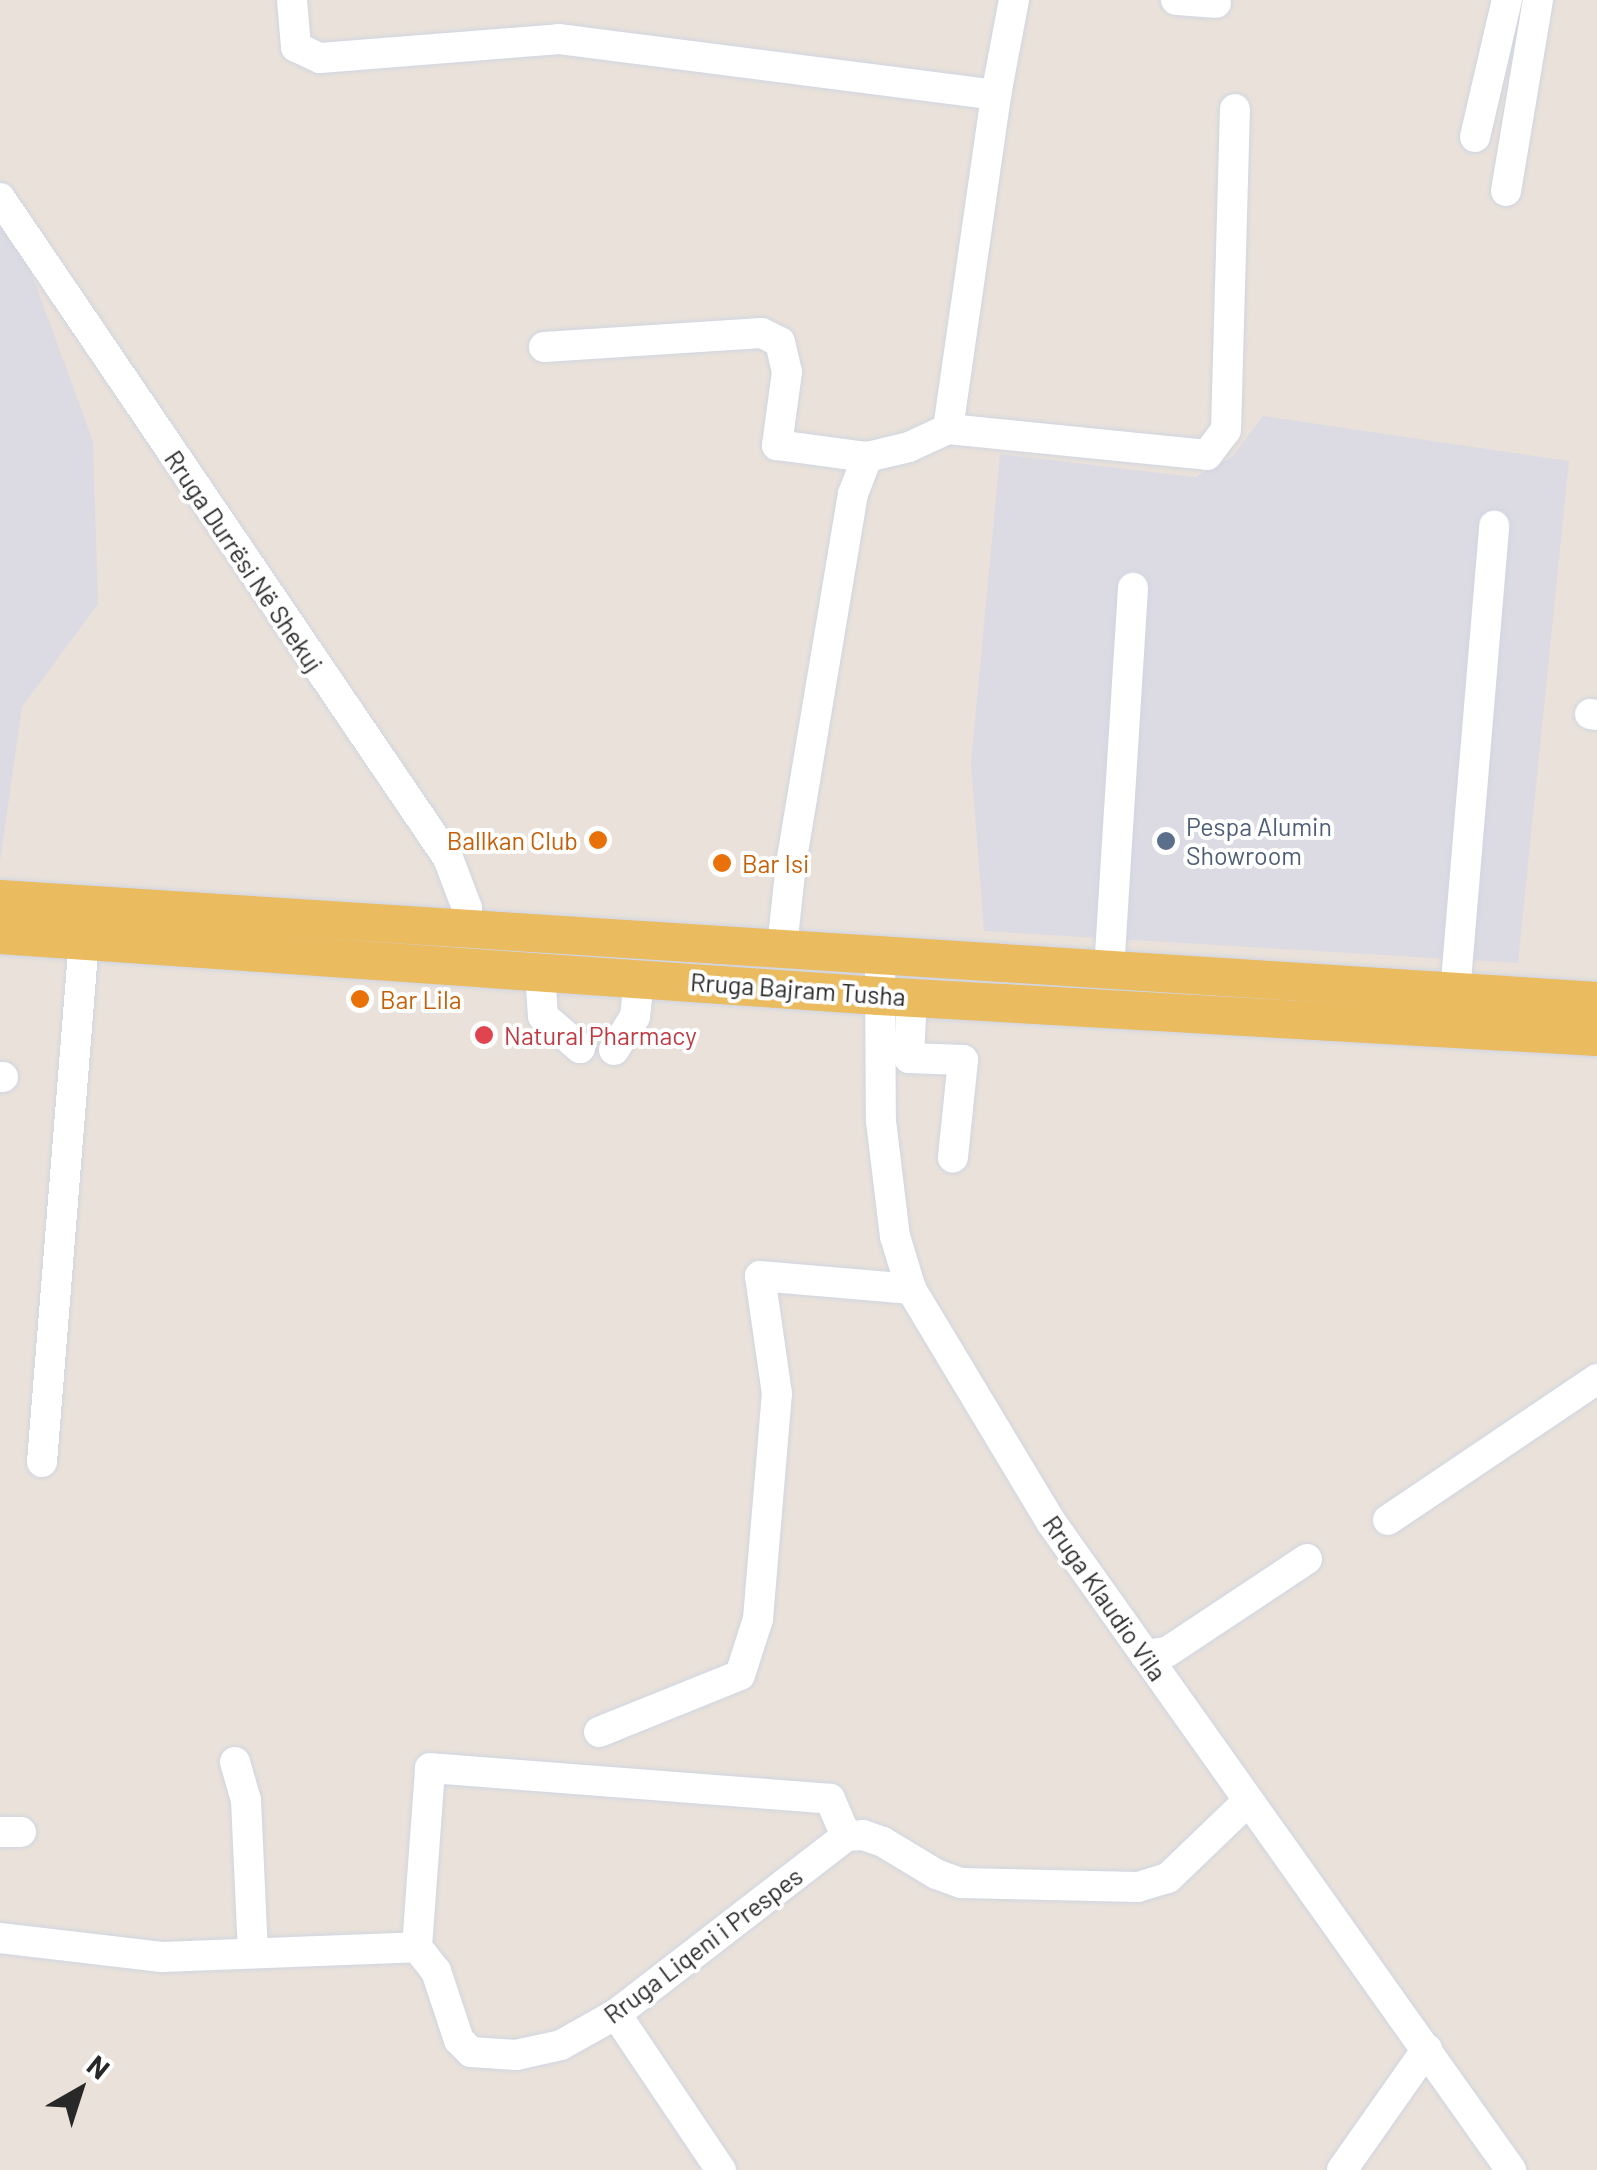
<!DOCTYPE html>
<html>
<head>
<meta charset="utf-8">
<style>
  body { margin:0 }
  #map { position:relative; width:1597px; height:2170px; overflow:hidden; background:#eae2da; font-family:Barlow,sans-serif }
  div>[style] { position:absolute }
  .industrial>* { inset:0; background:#dcdbe3 }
  .roads { filter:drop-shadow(0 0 2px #d0d5e1) drop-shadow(0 0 2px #d0d5e1) }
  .minor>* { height:30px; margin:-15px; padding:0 15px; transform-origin:15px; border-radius:15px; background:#fff }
  .major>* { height:38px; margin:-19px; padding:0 19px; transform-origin:19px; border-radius:19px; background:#eabb5f }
  .dots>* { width:28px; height:28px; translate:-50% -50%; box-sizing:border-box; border:5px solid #fff; border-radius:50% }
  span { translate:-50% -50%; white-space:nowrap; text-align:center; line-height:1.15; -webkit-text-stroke:8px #fff; paint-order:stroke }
  .street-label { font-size:25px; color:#282828 }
  .service-label { font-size:25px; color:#4e5e75 }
  .left { translate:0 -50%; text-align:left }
  .food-label { font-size:25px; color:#c56008 }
  .right { translate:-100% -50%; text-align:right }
  .health-label { font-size:25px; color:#be3a42 }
  .north { position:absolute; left:30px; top:2040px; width:100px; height:100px; -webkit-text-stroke:8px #fff; paint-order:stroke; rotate:39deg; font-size:28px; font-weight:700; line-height:40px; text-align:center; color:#282828 }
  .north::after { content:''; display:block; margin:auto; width:35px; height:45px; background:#282828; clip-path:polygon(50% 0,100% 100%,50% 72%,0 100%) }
</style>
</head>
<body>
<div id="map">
  <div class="industrial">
    <i style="clip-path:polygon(0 222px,30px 269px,93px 441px,98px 604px,22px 707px,0 862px)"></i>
    <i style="clip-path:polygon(1263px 416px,1569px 461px,1518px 963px,984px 931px,971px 763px,1000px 454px,1195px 477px,1232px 457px)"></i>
  </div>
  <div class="roads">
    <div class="minor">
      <i style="left:292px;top:0;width:47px;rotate:85.1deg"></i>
      <i style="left:296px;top:47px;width:26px;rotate:25deg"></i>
      <i style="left:320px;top:58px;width:240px;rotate:-4.5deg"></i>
      <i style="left:559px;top:39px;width:441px;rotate:7.3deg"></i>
      <i style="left:1176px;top:0;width:40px;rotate:4.3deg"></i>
      <i style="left:1475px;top:137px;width:141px;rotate:-76.9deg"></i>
      <i style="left:1506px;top:191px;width:194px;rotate:-80.5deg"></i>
      <i style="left:0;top:198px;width:798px;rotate:55.83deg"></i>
      <i style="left:448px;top:858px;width:53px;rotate:69.2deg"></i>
      <i style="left:467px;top:908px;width:23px;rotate:90deg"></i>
      <i style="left:544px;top:347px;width:218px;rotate:-3.7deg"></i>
      <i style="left:762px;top:333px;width:20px;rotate:27deg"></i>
      <i style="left:780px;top:342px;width:31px;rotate:77deg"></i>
      <i style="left:787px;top:372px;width:74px;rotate:97.8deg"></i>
      <i style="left:777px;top:445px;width:91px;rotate:7.6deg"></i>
      <i style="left:867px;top:457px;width:43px;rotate:-13.4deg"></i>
      <i style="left:909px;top:447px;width:43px;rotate:-24.8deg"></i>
      <i style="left:948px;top:429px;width:260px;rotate:5.7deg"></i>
      <i style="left:1207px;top:455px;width:31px;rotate:-53deg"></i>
      <i style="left:1226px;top:430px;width:321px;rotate:-88.4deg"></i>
      <i style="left:948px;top:429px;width:337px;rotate:-81.8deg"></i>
      <i style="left:996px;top:95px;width:97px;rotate:-79.3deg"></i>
      <i style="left:1590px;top:714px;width:7px;rotate:8deg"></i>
      <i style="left:782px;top:947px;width:83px;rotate:-83.8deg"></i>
      <i style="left:791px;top:864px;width:375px;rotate:-80.5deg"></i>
      <i style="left:853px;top:494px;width:40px;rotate:-69deg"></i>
      <i style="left:880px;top:955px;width:166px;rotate:89.7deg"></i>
      <i style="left:881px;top:1121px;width:116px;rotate:83.1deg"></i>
      <i style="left:895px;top:1236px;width:55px;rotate:73.2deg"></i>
      <i style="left:911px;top:1289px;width:272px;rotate:59deg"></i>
      <i style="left:1051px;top:1522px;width:795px;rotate:54.63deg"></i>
      <i style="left:1109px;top:970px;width:383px;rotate:-86.4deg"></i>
      <i style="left:540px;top:972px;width:44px;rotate:86.1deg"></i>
      <i style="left:543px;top:1016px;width:49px;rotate:40.9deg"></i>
      <i style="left:1455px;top:993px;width:469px;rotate:-85.2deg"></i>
      <i style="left:912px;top:996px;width:62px;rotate:92.8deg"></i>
      <i style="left:909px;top:1058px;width:54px;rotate:2.1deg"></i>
      <i style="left:963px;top:1060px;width:98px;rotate:95.9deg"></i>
      <i style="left:614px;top:1050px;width:39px;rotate:-58deg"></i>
      <i style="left:635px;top:1017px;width:39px;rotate:-84deg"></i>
      <i style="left:0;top:1077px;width:3px"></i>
      <i style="left:42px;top:1462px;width:524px;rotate:-85.4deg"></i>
      <i style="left:1388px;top:1520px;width:252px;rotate:-34deg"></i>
      <i style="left:1145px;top:1655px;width:22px;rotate:-8deg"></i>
      <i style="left:1167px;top:1652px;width:168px;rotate:-33.6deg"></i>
      <i style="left:599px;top:1732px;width:152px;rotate:-22deg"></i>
      <i style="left:740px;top:1675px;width:59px;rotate:-72.2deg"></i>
      <i style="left:758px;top:1619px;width:226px;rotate:-85.2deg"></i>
      <i style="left:777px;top:1394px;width:119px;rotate:-98.2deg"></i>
      <i style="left:760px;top:1276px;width:152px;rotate:4.9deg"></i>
      <i style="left:235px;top:1762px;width:40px;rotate:74deg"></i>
      <i style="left:246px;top:1800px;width:152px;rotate:87.4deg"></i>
      <i style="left:0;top:1832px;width:21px"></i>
      <i style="left:0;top:1938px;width:163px;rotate:6.7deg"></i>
      <i style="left:162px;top:1957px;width:255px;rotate:-2.2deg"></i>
      <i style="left:417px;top:1947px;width:31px;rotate:52deg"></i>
      <i style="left:436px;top:1971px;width:73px;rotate:71.6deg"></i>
      <i style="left:459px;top:2040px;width:17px;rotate:45deg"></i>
      <i style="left:471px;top:2052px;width:45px;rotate:3.8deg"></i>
      <i style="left:516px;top:2055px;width:46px;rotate:-12.5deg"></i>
      <i style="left:561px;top:2045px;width:63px;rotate:-29.4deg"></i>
      <i style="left:616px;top:2014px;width:291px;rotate:-37.7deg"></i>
      <i style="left:846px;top:1836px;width:17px;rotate:-3deg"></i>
      <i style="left:863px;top:1835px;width:21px;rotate:19deg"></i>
      <i style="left:883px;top:1842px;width:62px;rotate:31.1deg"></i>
      <i style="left:936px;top:1874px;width:27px;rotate:20deg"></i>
      <i style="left:961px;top:1883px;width:177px;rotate:1.3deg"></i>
      <i style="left:1138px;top:1887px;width:31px;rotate:-17deg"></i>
      <i style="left:1168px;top:1878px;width:110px;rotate:-43.9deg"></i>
      <i style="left:417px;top:1947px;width:179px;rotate:-85.8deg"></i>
      <i style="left:430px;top:1768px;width:401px;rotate:4.4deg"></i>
      <i style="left:830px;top:1799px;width:40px;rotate:66.6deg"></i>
      <i style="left:616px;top:2014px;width:188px;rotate:56.1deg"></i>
      <i style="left:1342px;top:2170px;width:148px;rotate:-54.9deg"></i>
    </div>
    <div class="major">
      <i style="left:0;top:899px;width:1600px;rotate:3.65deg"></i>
      <i style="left:0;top:935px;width:881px;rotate:3.97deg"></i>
      <i style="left:879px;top:996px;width:719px;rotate:3.27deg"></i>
    </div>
  </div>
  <div class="dots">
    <i style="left:598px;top:840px;background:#e8710a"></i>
    <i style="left:1166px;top:841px;background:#5c6f8a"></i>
    <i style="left:722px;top:863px;background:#e8710a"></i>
    <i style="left:360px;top:999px;background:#e8710a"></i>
    <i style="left:484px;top:1035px;background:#e0444e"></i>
  </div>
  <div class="street-label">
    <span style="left:244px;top:561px;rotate:56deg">Rruga Durrësi Në Shekuj</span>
    <span style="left:798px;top:989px;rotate:4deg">Rruga Bajram Tusha</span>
    <span style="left:1105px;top:1598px;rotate:55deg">Rruga Klaudio Vila</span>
    <span style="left:703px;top:1945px;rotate:-37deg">Rruga Liqeni i Prespes</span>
  </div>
  <div class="service-label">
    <span class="left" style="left:1186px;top:841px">Pespa Alumin<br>Showroom</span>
  </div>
  <div class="food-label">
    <span class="right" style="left:578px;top:840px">Ballkan Club</span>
    <span class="left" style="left:742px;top:863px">Bar Isi</span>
    <span class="left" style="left:380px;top:999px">Bar Lila</span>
  </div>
  <div class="health-label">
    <span class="left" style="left:504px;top:1035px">Natural Pharmacy</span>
  </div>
  <div class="north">N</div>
</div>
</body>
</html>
